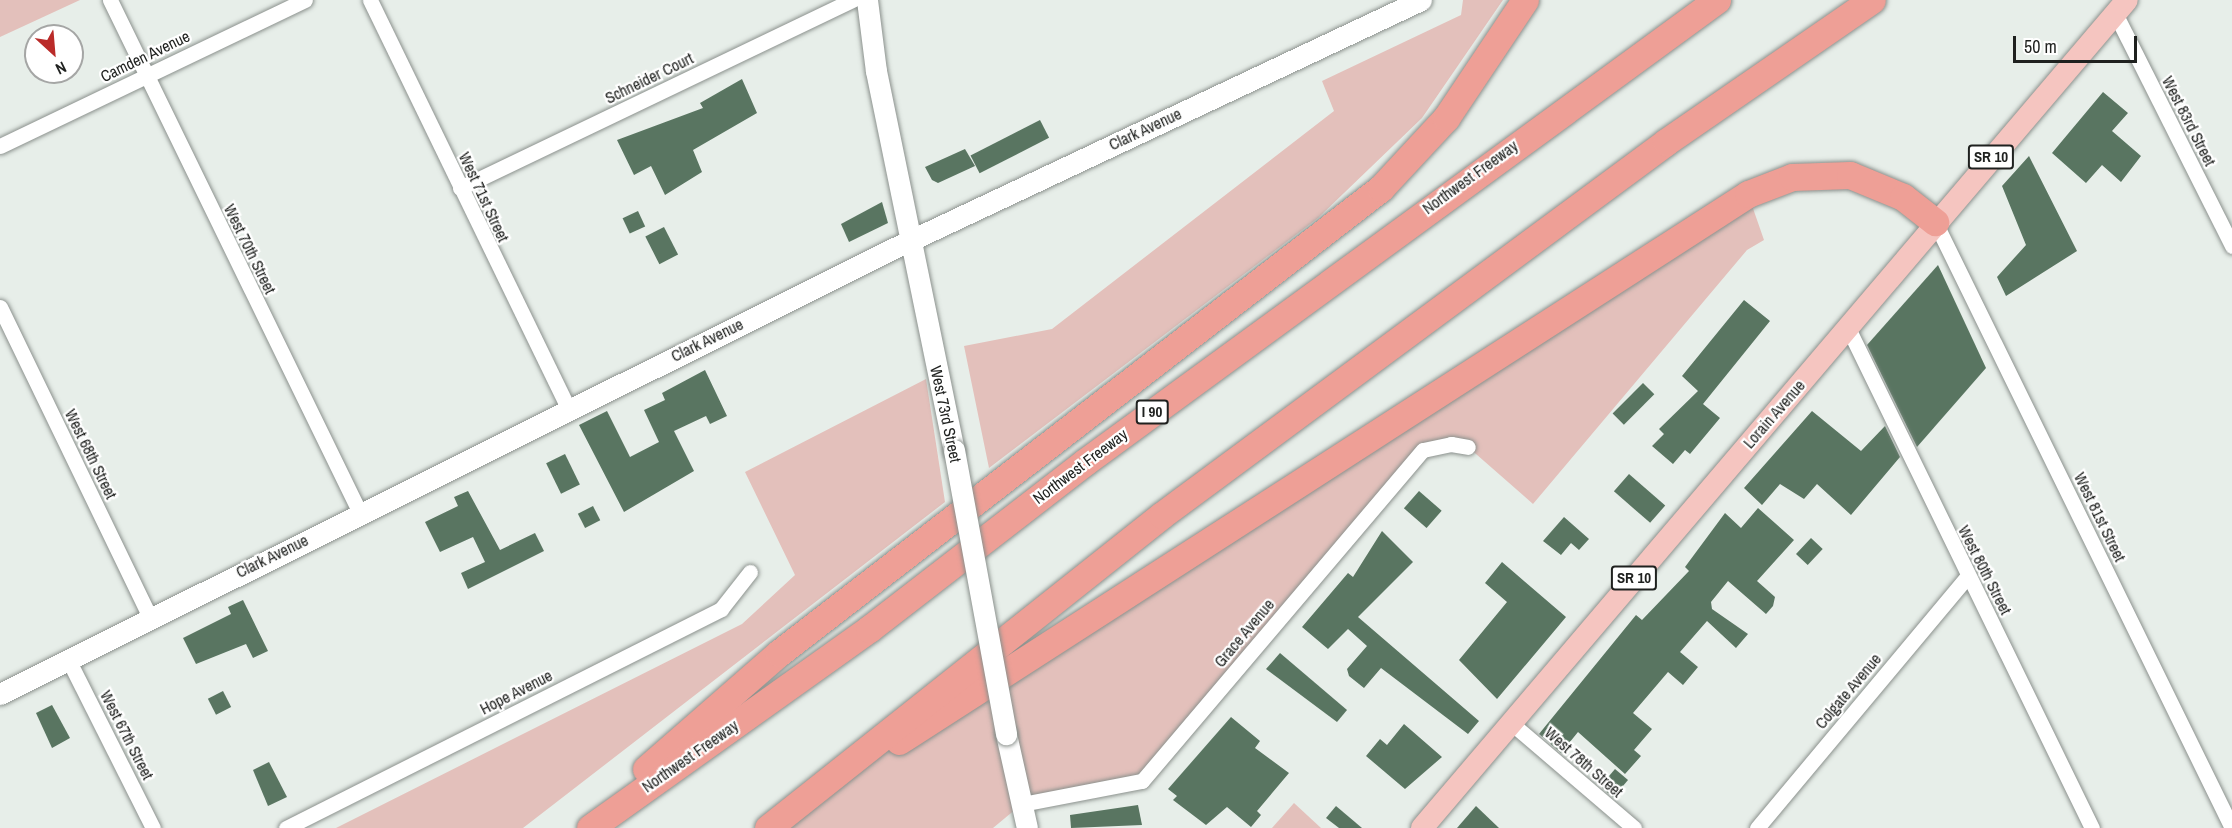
<!DOCTYPE html>
<html>
<head>
<meta charset="utf-8">
<style>
  body { margin:0 }
  #map { position:relative; width:2232px; height:828px; overflow:hidden; background:#e7eee9; font-family:"Archivo Narrow",sans-serif }
  div>[style] { position:absolute }
  .green>* { inset:0; background:#e3c0bb }
  .building>* { inset:0; background:#597561; transform-origin:0 0 }
  .roads { filter:drop-shadow(0 0 2px #8b918d) drop-shadow(0 0 2px #8b918d) }
  .street>* { height:15px; margin:-7.5px; padding:0 7.5px; transform-origin:7.5px; border-radius:7.5px; background:#fff }
  .secondary>* { height:21px; margin:-10.5px; padding:0 10.5px; transform-origin:10.5px; border-radius:10.5px; background:#fff }
  .primary>* { height:22px; margin:-11px; padding:0 11px; transform-origin:11px; border-radius:11px; background:#f5c5c0 }
  .highway>* { height:27px; margin:-13.5px; padding:0 13.5px; transform-origin:13.5px; border-radius:13.5px; background:#ee9f96 }
  .bridges { filter:drop-shadow(0 0 2px #8b918d) drop-shadow(0 0 2px #8b918d) }
  .secondary-bridge>* { height:21px; margin:-10.5px; padding:0 10.5px; transform-origin:10.5px; border-radius:10.5px; background:#fff }
  span { translate:-50% -50%; white-space:nowrap; text-align:center; line-height:1.15; -webkit-text-stroke:4.5px #fff; paint-order:stroke }
  .shield-label span { padding:2px 4px; background:#fff; border:2px solid; border-radius:4px; -webkit-text-stroke-width:0 }
  .shield-label { font-size:15px; color:#1f211f; font-weight:700 }
  .street-label { font-size:16px; color:#1f211f }
  .north { position:absolute; left:24px; top:24px; width:60px; height:60px; box-sizing:border-box; background:#fff; border:2px solid #a5a6a5; border-radius:50%; rotate:154deg; font-size:16px; font-weight:700; line-height:24px; text-align:center; color:#1f211f }
  .north::after { content:''; display:block; margin:auto; width:21px; height:27px; background:#ba2b29; clip-path:polygon(50% 0,100% 100%,50% 72%,0 100%) }
  .scale { position:absolute; left:2013px; top:36px; width:124px; height:27px; box-sizing:border-box; border:3px solid #1f211f; border-top:0; padding-left:8px; font-size:18px; line-height:21px; white-space:nowrap; color:#1f211f; -webkit-text-stroke:4px #fff; paint-order:stroke }
</style>
</head>
<body>
<div id="map">
  <div class="green">
    <i style="clip-path:polygon(0 0,80px 0,0 37px)"></i>
    <i style="clip-path:polygon(1463px 0,1503px 0,1422px 118px,1318px 218px,989px 468px,964px 346px,1052px 329px,1334px 111px,1322px 81px,1461px 15px)"></i>
    <i style="clip-path:polygon(1748px 194px,1764px 240px,1747px 250px,1533px 504px,1468px 447px,1423px 450px,1142px 781px,1022px 804px,993px 828px,768px 828px,806px 797px)"></i>
    <i style="clip-path:polygon(926px 379px,945px 502px,523px 828px,336px 828px,742px 624px,795px 575px,745px 472px)"></i>
    <i style="clip-path:polygon(1294px 803px,1321px 828px,1272px 828px)"></i>
  </div>
  <div class="building">
    <i style="clip-path:polygon(742px 79px,757px 113px,693px 150px,702px 172px,665px 195px,651px 166px,634px 175px,617px 140px,703px 108px,700px 103px)"></i>
    <i style="clip-path:polygon(2103px 92px,2128px 113px,2112px 131px,2141px 156px,2121px 182px,2102px 165px,2086px 183px,2052px 153px)"></i>
    <i style="left:1040px;top:120px;width:20px;height:78px;rotate:63deg"></i>
    <i style="clip-path:polygon(965px 149px,975px 166px,938px 183px,932px 180px,925px 167px)"></i>
    <i style="clip-path:polygon(2029px 156px,2077px 251px,2006px 296px,1997px 277px,2026px 245px,2002px 186px)"></i>
    <i style="clip-path:polygon(882px 202px,888px 223px,849px 242px,841px 224px)"></i>
    <i style="left:638px;top:211px;width:17px;height:17px;rotate:65deg"></i>
    <i style="left:664px;top:227px;width:31px;height:21px;rotate:63deg"></i>
    <i style="clip-path:polygon(1938px 265px,1986px 368px,1917px 447px,1867px 345px)"></i>
    <i style="clip-path:polygon(1744px 300px,1770px 321px,1703px 404px,1720px 418px,1690px 454px,1685px 450px,1673px 464px,1652px 446px,1664px 434px,1659px 429px,1698px 391px,1682px 376px)"></i>
    <i style="clip-path:polygon(705px 370px,727px 416px,710px 424px,706px 416px,674px 431px,694px 471px,624px 512px,579px 425px,607px 411px,630px 457px,659px 442px,644px 410px,665px 400px,662px 393px)"></i>
    <i style="left:1643px;top:383px;width:16px;height:43px;rotate:45deg"></i>
    <i style="clip-path:polygon(1812px 411px,1861px 451px,1885px 426px,1900px 457px,1851px 515px,1817px 484px,1804px 499px,1780px 484px,1762px 505px,1744px 488px)"></i>
    <i style="left:565px;top:454px;width:34px;height:21px;rotate:64deg"></i>
    <i style="left:1629px;top:474px;width:48px;height:23px;rotate:41deg"></i>
    <i style="clip-path:polygon(468px 491px,500px 550px,535px 533px,544px 551px,468px 589px,461px 573px,485px 562px,473px 537px,440px 552px,425px 522px,458px 506px,454px 497px)"></i>
    <i style="left:1419px;top:491px;width:30px;height:23px;rotate:41deg"></i>
    <i style="left:593px;top:506px;width:16px;height:17px;rotate:63deg"></i>
    <i style="clip-path:polygon(1758px 508px,1794px 540px,1757px 581px,1775px 597px,1773px 606px,1766px 614px,1728px 581px,1711px 602px,1712px 609px,1748px 634px,1736px 648px,1707px 621px,1680px 652px,1698px 667px,1683px 685px,1668px 672px,1633px 713px,1652px 729px,1634px 750px,1641px 756px,1625px 774px,1578px 732px,1561px 753px,1539px 734px,1636px 615px,1642px 620px,1689px 571px,1685px 567px,1725px 513px,1741px 528px)"></i>
    <i style="clip-path:polygon(1564px 517px,1589px 539px,1579px 550px,1571px 543px,1561px 555px,1543px 541px)"></i>
    <i style="clip-path:polygon(1382px 531px,1413px 562px,1358px 617px,1479px 721px,1468px 734px,1381px 668px,1364px 688px,1349px 676px,1347px 669px,1367px 646px,1348px 629px,1328px 649px,1302px 627px,1348px 573px,1353px 577px)"></i>
    <i style="left:1811px;top:538px;width:16px;height:22px;rotate:43deg"></i>
    <i style="clip-path:polygon(1502px 562px,1566px 617px,1497px 699px,1459px 660px,1507px 602px,1485px 583px)"></i>
    <i style="clip-path:polygon(243px 600px,268px 651px,253px 658px,246px 644px,196px 664px,183px 638px,231px 614px,228px 607px)"></i>
    <i style="clip-path:polygon(1280px 653px,1347px 710px,1337px 722px,1266px 669px)"></i>
    <i style="left:223px;top:691px;width:18px;height:17px;rotate:63deg"></i>
    <i style="clip-path:polygon(52px 705px,70px 738px,52px 748px,36px 713px)"></i>
    <i style="clip-path:polygon(1231px 717px,1260px 741px,1255px 748px,1289px 773px,1257px 811px,1261px 815px,1251px 827px,1227px 807px,1206px 825px,1173px 800px,1177px 796px,1168px 789px)"></i>
    <i style="clip-path:polygon(1404px 724px,1442px 757px,1405px 789px,1366px 756px,1380px 739px,1387px 745px)"></i>
    <i style="clip-path:polygon(269px 762px,287px 797px,268px 806px,253px 770px)"></i>
    <i style="left:1615px;top:769px;width:17px;height:23px;rotate:40deg"></i>
    <i style="clip-path:polygon(1138px 805px,1142px 825px,1071px 828px,1070px 815px)"></i>
    <i style="clip-path:polygon(1336px 806px,1362px 828px,1339px 828px,1326px 818px)"></i>
    <i style="clip-path:polygon(1476px 806px,1499px 828px,1457px 828px)"></i>
  </div>
  <div class="roads">
    <div class="street">
      <i style="left:110px;top:0;width:571px;rotate:64.02deg"></i>
      <i style="left:370px;top:0;width:454px;rotate:64.1deg"></i>
      <i style="left:2115px;top:13px;width:261px;rotate:63.3deg"></i>
      <i style="left:0;top:146px;width:338px;rotate:-25.6deg"></i>
      <i style="left:460px;top:188px;width:436px;rotate:-25.6deg"></i>
      <i style="left:1935px;top:222px;width:675px;rotate:63.89deg"></i>
      <i style="left:0;top:307px;width:344px;rotate:64.2deg"></i>
      <i style="left:1848px;top:328px;width:556px;rotate:63.99deg"></i>
      <i style="left:68px;top:659px;width:189px;rotate:63.3deg"></i>
      <i style="left:1510px;top:722px;width:163px;rotate:40.5deg"></i>
      <i style="left:1022px;top:804px;width:122px;rotate:-10.9deg"></i>
      <i style="left:1142px;top:781px;width:434px;rotate:-49.7deg"></i>
      <i style="left:1423px;top:450px;width:29px;rotate:-12deg"></i>
      <i style="left:1451px;top:444px;width:17px;rotate:10deg"></i>
      <i style="left:286px;top:828px;width:487px;rotate:-26.7deg"></i>
      <i style="left:721px;top:609px;width:47px;rotate:-51.9deg"></i>
      <i style="left:1757px;top:828px;width:327px;rotate:-50.1deg"></i>
    </div>
    <div class="secondary">
      <i style="left:867px;top:0;width:72px;rotate:82.8deg"></i>
      <i style="left:876px;top:71px;width:387px;rotate:78.4deg"></i>
      <i style="left:0;top:694px;width:992px;rotate:-26.51deg"></i>
      <i style="left:888px;top:251px;width:589px;rotate:-25.22deg"></i>
      <i style="left:1006px;top:734px;width:96px;rotate:77.4deg"></i>
    </div>
    <div class="primary">
      <i style="left:1422px;top:828px;width:1087px;rotate:-49.59deg"></i>
    </div>
    <div class="highway">
      <i style="left:899px;top:741px;width:1010px;rotate:-32.79deg"></i>
      <i style="left:1748px;top:194px;width:47px;rotate:-21.1deg"></i>
      <i style="left:1792px;top:177px;width:58px;rotate:-2deg"></i>
      <i style="left:1850px;top:175px;width:57px;rotate:22.5deg"></i>
      <i style="left:1903px;top:197px;width:41px;rotate:38deg"></i>
      <i style="left:646px;top:769px;width:176px;rotate:-41.1deg"></i>
      <i style="left:779px;top:653px;width:761px;rotate:-37.68deg"></i>
      <i style="left:1381px;top:188px;width:96px;rotate:-47.1deg"></i>
      <i style="left:1446px;top:118px;width:142px;rotate:-56.2deg"></i>
      <i style="left:590px;top:828px;width:343px;rotate:-35.5deg"></i>
      <i style="left:869px;top:629px;width:273px;rotate:-37.7deg"></i>
      <i style="left:1085px;top:462px;width:783px;rotate:-36.17deg"></i>
      <i style="left:768px;top:828px;width:503px;rotate:-38.46deg"></i>
      <i style="left:1162px;top:515px;width:627px;rotate:-36.5deg"></i>
      <i style="left:1666px;top:142px;width:250px;rotate:-34.6deg"></i>
    </div>
  </div>
  <div class="bridges">
    <div class="secondary-bridge">
      <i style="left:954px;top:450px;width:289px;rotate:79.6deg"></i>
    </div>
  </div>
  <div class="shield-label">
    <span style="left:1991px;top:157px">SR 10</span>
    <span style="left:1152px;top:412px">I 90</span>
    <span style="left:1634px;top:578px">SR 10</span>
  </div>
  <div class="street-label">
    <span style="left:145px;top:56px;rotate:-26deg">Camden Avenue</span>
    <span style="left:649px;top:78px;rotate:-26deg">Schneider Court</span>
    <span style="left:2189px;top:121px;rotate:63deg">West 83rd Street</span>
    <span style="left:1145px;top:129px;rotate:-25deg">Clark Avenue</span>
    <span style="left:1470px;top:177px;rotate:-36deg">Northwest Freeway</span>
    <span style="left:484px;top:197px;rotate:65deg">West 71st Street</span>
    <span style="left:250px;top:249px;rotate:64deg">West 70th Street</span>
    <span style="left:707px;top:340px;rotate:-26deg">Clark Avenue</span>
    <span style="left:946px;top:414px;rotate:78deg">West 73rd Street</span>
    <span style="left:1774px;top:414px;rotate:-49deg">Lorain Avenue</span>
    <span style="left:91px;top:454px;rotate:64deg">West 68th Street</span>
    <span style="left:1080px;top:466px;rotate:-37deg">Northwest Freeway</span>
    <span style="left:2100px;top:517px;rotate:64deg">West 81st Street</span>
    <span style="left:272px;top:556px;rotate:-26deg">Clark Avenue</span>
    <span style="left:1985px;top:570px;rotate:63deg">West 80th Street</span>
    <span style="left:1244px;top:633px;rotate:-50deg">Grace Avenue</span>
    <span style="left:1848px;top:691px;rotate:-50deg">Colgate Avenue</span>
    <span style="left:516px;top:692px;rotate:-27deg">Hope Avenue</span>
    <span style="left:127px;top:735px;rotate:63deg">West 67th Street</span>
    <span style="left:690px;top:756px;rotate:-35deg">Northwest Freeway</span>
    <span style="left:1584px;top:762px;rotate:41deg">West 78th Street</span>
  </div>
  <div class="north">N</div>
  <div class="scale">50 m</div>
</div>
</body>
</html>
